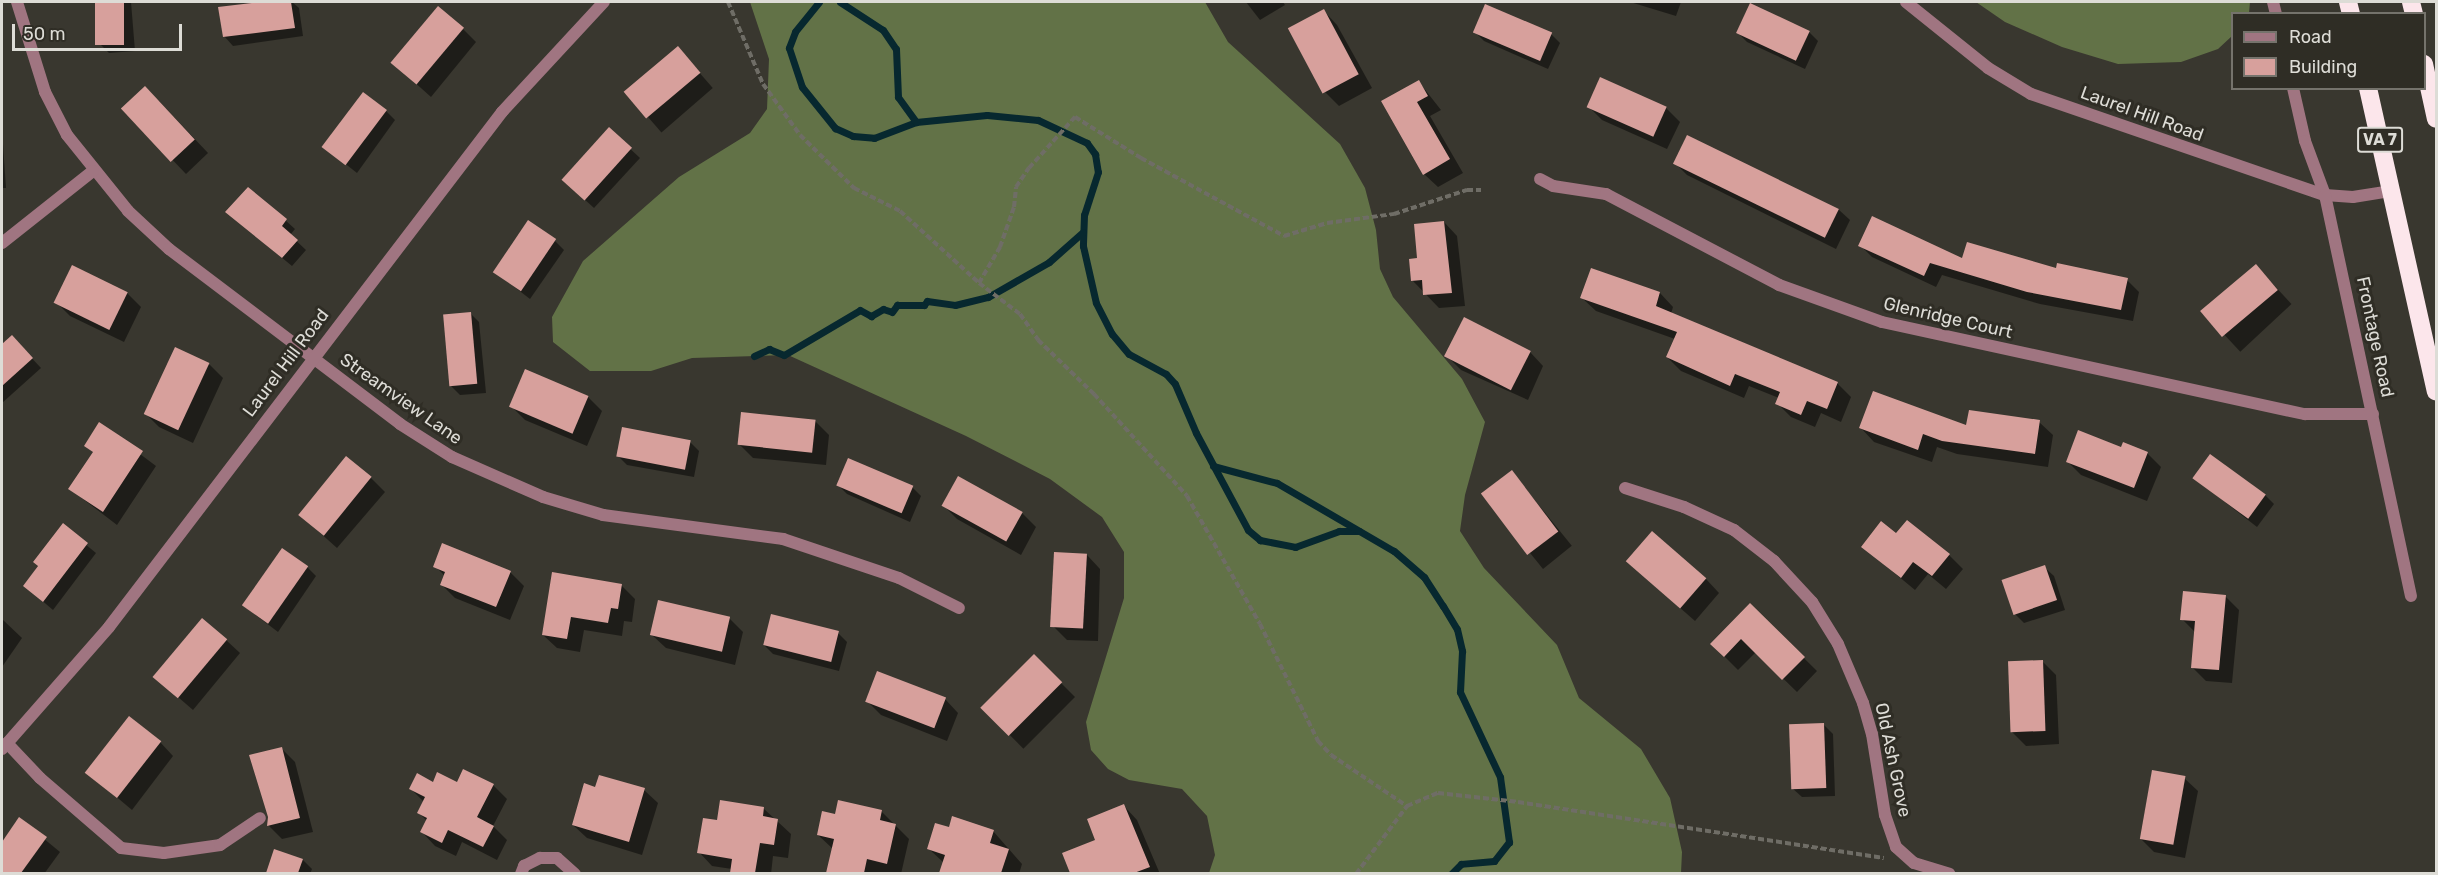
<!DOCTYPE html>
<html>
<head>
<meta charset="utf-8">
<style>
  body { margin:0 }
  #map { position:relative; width:2438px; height:875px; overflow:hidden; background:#39372f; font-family:Rubik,sans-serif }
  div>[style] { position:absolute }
  .forest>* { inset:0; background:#627247 }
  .shadow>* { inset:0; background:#0007; transform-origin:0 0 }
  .stream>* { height:7px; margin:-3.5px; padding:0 3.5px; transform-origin:3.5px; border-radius:3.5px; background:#07282f }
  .building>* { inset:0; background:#d7a09c; transform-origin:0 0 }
  .path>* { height:4px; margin-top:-2px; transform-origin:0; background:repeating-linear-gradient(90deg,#6f6d66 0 6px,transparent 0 9px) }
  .lane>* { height:12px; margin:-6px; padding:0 6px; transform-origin:6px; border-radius:6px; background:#a07581 }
  .street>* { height:12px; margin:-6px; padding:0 6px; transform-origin:6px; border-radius:6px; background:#a07581 }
  .highway>* { height:18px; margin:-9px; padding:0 9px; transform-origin:9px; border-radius:9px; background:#fce6eb }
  span { translate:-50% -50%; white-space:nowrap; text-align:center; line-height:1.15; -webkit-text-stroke:6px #2f2d25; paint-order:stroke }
  .shield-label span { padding:2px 4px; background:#2f2d25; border:2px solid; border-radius:4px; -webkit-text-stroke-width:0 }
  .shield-label { font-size:16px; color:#dddcd6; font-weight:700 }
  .street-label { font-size:18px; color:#dddcd6 }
  .frame { position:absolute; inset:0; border:3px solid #dddcd6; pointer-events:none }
  .legend { position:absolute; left:2231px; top:12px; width:195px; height:78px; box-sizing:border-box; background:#2f2d25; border:2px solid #75736c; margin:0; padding:8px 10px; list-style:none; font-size:18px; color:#dddcd6 }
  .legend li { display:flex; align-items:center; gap:12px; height:30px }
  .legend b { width:30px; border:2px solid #75736c }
  .scale { position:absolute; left:12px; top:24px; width:170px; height:27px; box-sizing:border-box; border:3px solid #dddcd6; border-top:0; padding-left:8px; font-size:18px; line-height:21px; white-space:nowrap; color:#dddcd6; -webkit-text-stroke:4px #2f2d25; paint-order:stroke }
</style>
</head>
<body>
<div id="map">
  <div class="forest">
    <i style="clip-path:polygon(750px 2px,1205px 2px,1228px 42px,1340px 144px,1365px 188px,1376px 230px,1380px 269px,1393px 297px,1462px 379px,1485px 422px,1465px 495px,1460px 531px,1484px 568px,1557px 645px,1579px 698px,1641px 749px,1670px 798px,1682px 852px,1681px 873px,1209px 873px,1215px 855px,1207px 816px,1182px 789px,1129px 780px,1108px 769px,1091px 750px,1086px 722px,1124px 598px,1124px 552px,1102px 517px,1050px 479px,966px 436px,788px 355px,692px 358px,651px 371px,590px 371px,553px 342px,552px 317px,583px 261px,679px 177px,750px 133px,767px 109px,769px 59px)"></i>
    <i style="clip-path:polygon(1976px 2px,2250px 2px,2249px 13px,2232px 14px,2232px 36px,2218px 49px,2181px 62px,2118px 64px,2062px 47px,2005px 22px)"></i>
  </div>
  <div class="shadow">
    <i style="clip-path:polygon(96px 2px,131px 2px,135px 51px,109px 53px,100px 44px)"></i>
    <i style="clip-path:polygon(272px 2px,292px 2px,299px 8px,303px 36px,233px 46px,224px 36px,220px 8px)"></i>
    <i style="clip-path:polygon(1246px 2px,1283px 2px,1285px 5px,1260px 20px)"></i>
    <i style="clip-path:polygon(1630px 2px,1681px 2px,1676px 16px)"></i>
    <i style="clip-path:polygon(1324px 11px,1337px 25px,1372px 88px,1339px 106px,1325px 92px)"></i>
    <i style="clip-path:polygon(463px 29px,476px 42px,431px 97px,393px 63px)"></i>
    <i style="clip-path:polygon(1475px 32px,1551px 34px,1560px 43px,1548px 69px,1484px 41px)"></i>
    <i style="clip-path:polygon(1809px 32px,1818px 41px,1805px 69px,1747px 42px,1738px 33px)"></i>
    <i style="left:678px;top:48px;width:53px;height:68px;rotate:49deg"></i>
    <i style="clip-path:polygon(1419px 82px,1441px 110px,1430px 116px,1463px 173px,1438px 187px,1424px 174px,1383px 102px)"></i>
    <i style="clip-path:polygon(159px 101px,208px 153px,186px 174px,123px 108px)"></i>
    <i style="clip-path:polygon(1588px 106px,1666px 108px,1680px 122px,1667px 149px,1602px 120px)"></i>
    <i style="clip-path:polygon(386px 111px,395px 120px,357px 173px,324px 147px)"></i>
    <i style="clip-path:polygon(609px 129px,640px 158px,594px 208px,572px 188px)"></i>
    <i style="clip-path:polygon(2px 130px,6px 188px,2px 188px)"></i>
    <i style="clip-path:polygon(1676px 164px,1838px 209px,1850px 220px,1836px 249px,1687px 175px)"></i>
    <i style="clip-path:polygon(236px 220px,285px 220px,295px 229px,290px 235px,306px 250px,292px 266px)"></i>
    <i style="clip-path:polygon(1444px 222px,1457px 236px,1465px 306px,1439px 308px,1412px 280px,1419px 259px)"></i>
    <i style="clip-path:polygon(555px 241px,564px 250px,530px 299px,494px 271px)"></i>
    <i style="clip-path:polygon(1860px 245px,2127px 280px,2139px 292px,2133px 321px,2040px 304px,1942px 275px,1936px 287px,1872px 257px)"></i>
    <i style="left:2256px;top:266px;width:52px;height:70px;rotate:47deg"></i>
    <i style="clip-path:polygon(127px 293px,141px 307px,124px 342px,70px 316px,56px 302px)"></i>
    <i style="clip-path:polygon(1660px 293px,1673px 307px,1671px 314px,1837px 383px,1851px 397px,1841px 422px,1821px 413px,1815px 427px,1791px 417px,1777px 403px,1779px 398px,1749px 386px,1744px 398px,1681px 371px,1667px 357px,1675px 339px,1596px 311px,1582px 298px)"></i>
    <i style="clip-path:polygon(470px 313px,479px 322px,486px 393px,460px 395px,451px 386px)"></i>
    <i style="clip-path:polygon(12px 337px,41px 368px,2px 403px,2px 346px)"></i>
    <i style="clip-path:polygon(175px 349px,210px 365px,223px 378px,193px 443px,159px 427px,145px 413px)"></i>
    <i style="clip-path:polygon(1530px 352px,1543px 366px,1528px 400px,1461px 370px,1447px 356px)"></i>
    <i style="clip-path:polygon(588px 397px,602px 411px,587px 446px,525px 420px,511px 406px)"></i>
    <i style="clip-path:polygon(815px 421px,829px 435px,826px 465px,753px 458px,739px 444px)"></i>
    <i style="clip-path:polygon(2039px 422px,2053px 435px,2048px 467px,1957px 454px,1937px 447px,1932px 462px,1874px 442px,1861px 428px,1968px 427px)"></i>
    <i style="clip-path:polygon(100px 424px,156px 466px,117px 525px,70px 489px,94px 453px,86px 445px)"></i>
    <i style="clip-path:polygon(690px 442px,699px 451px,694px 477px,627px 465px,618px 456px)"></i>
    <i style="clip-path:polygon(2122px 449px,2147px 453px,2161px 467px,2147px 501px,2081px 475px,2067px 461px)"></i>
    <i style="left:1512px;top:472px;width:95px;height:37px;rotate:51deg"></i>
    <i style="clip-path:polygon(371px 478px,385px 492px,337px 548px,299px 514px)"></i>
    <i style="clip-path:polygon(2194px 478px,2265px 495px,2274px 504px,2257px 527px)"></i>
    <i style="clip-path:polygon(838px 485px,912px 487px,921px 496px,910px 522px,847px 494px)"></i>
    <i style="clip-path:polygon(944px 506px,1022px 513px,1036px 527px,1021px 555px,957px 519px)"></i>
    <i style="clip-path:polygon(63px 526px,96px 553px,53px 610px,25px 586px)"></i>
    <i style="clip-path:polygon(1897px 535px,1949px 555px,1963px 569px,1946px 589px,1928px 574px,1915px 590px,1863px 547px)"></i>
    <i style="clip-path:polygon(1087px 555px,1100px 569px,1098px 641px,1067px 640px,1053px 626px)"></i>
    <i style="clip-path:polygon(1628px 562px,1706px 579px,1719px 593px,1695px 621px)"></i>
    <i style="clip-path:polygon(435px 566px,510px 572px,524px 586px,510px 620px,455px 598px,442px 585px,445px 576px)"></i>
    <i style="clip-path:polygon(307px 567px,316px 576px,278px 632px,244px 606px)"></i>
    <i style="clip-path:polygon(2044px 567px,2054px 576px,2065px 610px,2024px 623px,2015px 614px)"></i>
    <i style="clip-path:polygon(553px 574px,622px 586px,635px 599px,632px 622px,624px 621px,622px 636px,584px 630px,580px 652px,557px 648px,543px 635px)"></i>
    <i style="clip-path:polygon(2225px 596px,2239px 610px,2232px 683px,2206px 681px,2192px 667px,2196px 633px,2182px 619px)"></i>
    <i style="clip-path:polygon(1750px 605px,1817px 671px,1797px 692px,1756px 652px,1738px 670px,1712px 644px)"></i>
    <i style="clip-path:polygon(729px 618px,743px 632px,735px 665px,666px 648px,652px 635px)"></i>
    <i style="clip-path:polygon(2px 619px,22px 638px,2px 667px)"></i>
    <i style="clip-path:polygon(838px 633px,847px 642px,839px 671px,773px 654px,764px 645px)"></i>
    <i style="clip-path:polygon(226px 640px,240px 653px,193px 710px,156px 678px)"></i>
    <i style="left:1034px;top:656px;width:58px;height:73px;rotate:45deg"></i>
    <i style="clip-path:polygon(2042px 661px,2056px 675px,2059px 744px,2026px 746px,2012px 732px)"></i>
    <i style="clip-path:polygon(945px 699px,958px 713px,947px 741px,881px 715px,867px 701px)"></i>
    <i style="clip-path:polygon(1824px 725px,1833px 734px,1835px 796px,1802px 797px,1792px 788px)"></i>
    <i style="clip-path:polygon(160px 742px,173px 756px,132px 810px,87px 772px)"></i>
    <i style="clip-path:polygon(281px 748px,295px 762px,313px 832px,282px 839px,269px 826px)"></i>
    <i style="clip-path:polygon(2184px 778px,2198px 791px,2185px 858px,2154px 852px,2140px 838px)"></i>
    <i style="clip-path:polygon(433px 784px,493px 785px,507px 799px,493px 826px,507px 840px,497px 860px,462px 842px,456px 856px,435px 846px,422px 832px,427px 821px,419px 813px,424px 802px,411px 789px)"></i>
    <i style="clip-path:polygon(644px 790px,658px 803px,642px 855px,587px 838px,573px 825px)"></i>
    <i style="clip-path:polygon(1124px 806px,1137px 820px,1160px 874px,1072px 874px,1064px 854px,1097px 840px)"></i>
    <i style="clip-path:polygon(763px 808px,791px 834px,788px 858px,773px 856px,771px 874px,732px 874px,732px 869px,712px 866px,699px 852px)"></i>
    <i style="clip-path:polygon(881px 811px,909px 839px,901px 874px,828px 874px,833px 849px,818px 835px,836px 816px)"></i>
    <i style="clip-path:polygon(20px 819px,60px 852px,44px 874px,2px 874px,2px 844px)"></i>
    <i style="clip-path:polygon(950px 829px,993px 831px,1022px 864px,1019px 874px,941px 874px,944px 863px,929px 849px)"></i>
    <i style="clip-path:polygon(275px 851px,303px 860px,312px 869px,310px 874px,267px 874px)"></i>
  </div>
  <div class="stream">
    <i style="left:819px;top:2px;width:38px;rotate:129deg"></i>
    <i style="left:795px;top:32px;width:17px;rotate:111deg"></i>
    <i style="left:789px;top:48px;width:41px;rotate:71.6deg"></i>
    <i style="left:802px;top:87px;width:53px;rotate:51.2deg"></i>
    <i style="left:835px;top:128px;width:20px;rotate:24deg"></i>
    <i style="left:853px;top:136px;width:21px;rotate:5deg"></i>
    <i style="left:874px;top:138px;width:45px;rotate:-20.9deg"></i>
    <i style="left:916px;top:122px;width:71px;rotate:-5.6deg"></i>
    <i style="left:987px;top:115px;width:51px;rotate:5.6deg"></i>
    <i style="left:1038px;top:120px;width:54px;rotate:25.1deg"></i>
    <i style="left:1087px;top:143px;width:14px;rotate:54deg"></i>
    <i style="left:1095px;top:154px;width:18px;rotate:81deg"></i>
    <i style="left:1098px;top:172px;width:45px;rotate:108deg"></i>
    <i style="left:1084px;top:215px;width:31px;rotate:92deg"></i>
    <i style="left:1083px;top:246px;width:58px;rotate:77.2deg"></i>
    <i style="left:1096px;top:303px;width:35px;rotate:63deg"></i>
    <i style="left:1112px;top:334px;width:26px;rotate:50deg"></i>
    <i style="left:1129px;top:354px;width:42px;rotate:28.4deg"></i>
    <i style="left:1166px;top:374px;width:13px;rotate:48deg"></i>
    <i style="left:1175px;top:384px;width:53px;rotate:66.8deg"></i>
    <i style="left:1196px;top:433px;width:110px;rotate:61.8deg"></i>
    <i style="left:1248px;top:530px;width:16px;rotate:40deg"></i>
    <i style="left:1260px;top:540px;width:36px;rotate:11deg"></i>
    <i style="left:1295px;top:547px;width:47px;rotate:-20deg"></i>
    <i style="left:1339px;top:531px;width:20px"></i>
    <i style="left:840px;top:2px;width:51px;rotate:33.1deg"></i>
    <i style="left:883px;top:30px;width:23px;rotate:56deg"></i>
    <i style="left:896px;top:49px;width:48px;rotate:87.6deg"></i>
    <i style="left:898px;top:97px;width:31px;rotate:54deg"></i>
    <i style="left:754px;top:356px;width:17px;rotate:-25deg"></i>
    <i style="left:769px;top:349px;width:16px;rotate:22deg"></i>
    <i style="left:784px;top:355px;width:88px;rotate:-30.6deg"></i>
    <i style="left:860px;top:310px;width:13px;rotate:29deg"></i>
    <i style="left:871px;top:316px;width:14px;rotate:-30deg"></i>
    <i style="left:883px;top:309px;width:9px;rotate:18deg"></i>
    <i style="left:892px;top:312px;width:9px;rotate:-54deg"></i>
    <i style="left:897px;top:305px;width:27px"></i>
    <i style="left:924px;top:305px;width:5px;rotate:-53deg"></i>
    <i style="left:927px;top:301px;width:28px;rotate:8deg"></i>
    <i style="left:955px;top:305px;width:34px;rotate:-14deg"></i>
    <i style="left:988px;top:297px;width:70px;rotate:-29.8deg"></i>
    <i style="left:1049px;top:262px;width:45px;rotate:-41.4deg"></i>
    <i style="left:1213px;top:466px;width:66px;rotate:14.9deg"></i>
    <i style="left:1277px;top:483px;width:135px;rotate:30.2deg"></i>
    <i style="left:1394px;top:551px;width:40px;rotate:41deg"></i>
    <i style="left:1424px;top:577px;width:35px;rotate:57deg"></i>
    <i style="left:1443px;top:606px;width:27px;rotate:59deg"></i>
    <i style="left:1457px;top:629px;width:23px;rotate:77deg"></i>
    <i style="left:1462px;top:651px;width:41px;rotate:92.8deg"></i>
    <i style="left:1460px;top:692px;width:94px;rotate:64.8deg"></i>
    <i style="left:1500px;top:777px;width:66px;rotate:82.1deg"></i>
    <i style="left:1509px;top:842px;width:24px;rotate:128deg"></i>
    <i style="left:1494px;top:861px;width:33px;rotate:175deg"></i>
    <i style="left:1461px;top:864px;width:14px;rotate:135deg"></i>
  </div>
  <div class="building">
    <i style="left:95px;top:2px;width:29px;height:43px"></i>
    <i style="clip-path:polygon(260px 2px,291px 2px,295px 28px,223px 37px,218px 7px)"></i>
    <i style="left:1750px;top:3px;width:66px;height:33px;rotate:25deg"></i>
    <i style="left:1485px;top:4px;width:73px;height:31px;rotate:23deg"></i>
    <i style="left:438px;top:6px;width:34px;height:74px;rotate:40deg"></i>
    <i style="left:1324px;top:9px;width:74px;height:41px;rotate:62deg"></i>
    <i style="left:678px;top:46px;width:35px;height:71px;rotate:50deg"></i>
    <i style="left:1600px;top:77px;width:73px;height:33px;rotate:24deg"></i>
    <i style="clip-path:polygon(1419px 80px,1428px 96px,1417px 102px,1450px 159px,1423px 175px,1381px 101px)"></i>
    <i style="left:145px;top:86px;width:73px;height:33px;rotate:47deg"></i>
    <i style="left:363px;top:92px;width:30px;height:69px;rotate:37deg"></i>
    <i style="left:609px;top:127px;width:31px;height:71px;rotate:42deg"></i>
    <i style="left:1687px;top:135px;width:169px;height:32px;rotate:26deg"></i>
    <i style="clip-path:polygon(248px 187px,287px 219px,282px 226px,298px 240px,282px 258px,225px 212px)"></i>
    <i style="clip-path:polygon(1872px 216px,1962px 258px,1967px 242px,2056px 268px,2057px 263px,2128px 278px,2121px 310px,2027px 292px,1930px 263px,1924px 276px,1858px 246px)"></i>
    <i style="left:528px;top:220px;width:34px;height:63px;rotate:34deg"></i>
    <i style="clip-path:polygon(1444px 221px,1452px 293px,1423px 295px,1422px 280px,1411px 281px,1409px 259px,1417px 258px,1414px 224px)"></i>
    <i style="left:2256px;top:264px;width:34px;height:73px;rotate:50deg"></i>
    <i style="left:72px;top:265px;width:62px;height:42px;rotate:26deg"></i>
    <i style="clip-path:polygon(1591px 268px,1660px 292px,1656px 306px,1838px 382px,1827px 409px,1807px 401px,1801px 415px,1775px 404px,1780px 392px,1735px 374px,1730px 386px,1666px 357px,1677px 332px,1580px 298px)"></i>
    <i style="left:471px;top:312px;width:72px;height:28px;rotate:85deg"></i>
    <i style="left:1464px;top:317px;width:75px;height:44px;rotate:27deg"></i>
    <i style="clip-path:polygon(12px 335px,33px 358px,2px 386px,2px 344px)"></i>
    <i style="left:175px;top:347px;width:38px;height:74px;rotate:25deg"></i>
    <i style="left:525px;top:369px;width:69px;height:41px;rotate:23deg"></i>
    <i style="clip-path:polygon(1873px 391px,1966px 425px,1969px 410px,2040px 420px,2035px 454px,1942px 441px,1923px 434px,1918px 450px,1859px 428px)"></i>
    <i style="left:741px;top:412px;width:75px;height:33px;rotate:6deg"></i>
    <i style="clip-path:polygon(99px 422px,143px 451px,103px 512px,68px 489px,93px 452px,84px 446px)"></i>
    <i style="left:622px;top:427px;width:70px;height:30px;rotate:11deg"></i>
    <i style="clip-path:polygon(2078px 430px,2121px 447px,2123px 442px,2148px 452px,2134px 488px,2066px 462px)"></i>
    <i style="left:2210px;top:454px;width:69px;height:30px;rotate:36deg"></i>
    <i style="left:346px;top:456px;width:33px;height:76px;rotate:39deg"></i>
    <i style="left:848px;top:458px;width:71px;height:30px;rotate:23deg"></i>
    <i style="left:1512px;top:470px;width:77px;height:39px;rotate:53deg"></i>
    <i style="left:958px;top:476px;width:74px;height:34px;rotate:29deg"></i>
    <i style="clip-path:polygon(1907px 520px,1950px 554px,1932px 576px,1913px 562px,1901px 578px,1861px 547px,1881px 521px,1896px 533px)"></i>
    <i style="clip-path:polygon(63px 523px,88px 543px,43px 602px,23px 586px,38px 566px,33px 562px)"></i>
    <i style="left:1652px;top:531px;width:72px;height:40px;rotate:41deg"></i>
    <i style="clip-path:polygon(442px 543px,511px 571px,496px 607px,440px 585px,445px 572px,433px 567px)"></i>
    <i style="left:282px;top:548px;width:32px;height:70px;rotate:35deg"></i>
    <i style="left:1054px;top:552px;width:33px;height:75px;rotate:3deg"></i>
    <i style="left:2045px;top:565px;width:37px;height:46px;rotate:71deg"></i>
    <i style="clip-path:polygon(552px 572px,622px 584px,618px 609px,611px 608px,608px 623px,571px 617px,567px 639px,542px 635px)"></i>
    <i style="clip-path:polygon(2183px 591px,2226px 595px,2219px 670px,2191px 668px,2195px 621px,2180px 620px)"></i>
    <i style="left:658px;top:600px;width:74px;height:36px;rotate:13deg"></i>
    <i style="clip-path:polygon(1750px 603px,1805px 657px,1782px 680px,1741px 639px,1724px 657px,1710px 644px)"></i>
    <i style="left:771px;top:614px;width:70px;height:32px;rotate:14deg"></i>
    <i style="left:202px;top:618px;width:33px;height:77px;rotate:40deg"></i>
    <i style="left:1034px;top:654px;width:40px;height:76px;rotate:45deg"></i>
    <i style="left:2043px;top:660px;width:71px;height:35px;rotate:88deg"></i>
    <i style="left:877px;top:671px;width:74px;height:33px;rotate:21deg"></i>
    <i style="left:129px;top:716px;width:41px;height:72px;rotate:38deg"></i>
    <i style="left:1824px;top:723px;width:65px;height:35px;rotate:88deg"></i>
    <i style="clip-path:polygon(282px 747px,300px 818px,267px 826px,268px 817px,249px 755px)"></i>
    <i style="clip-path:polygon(463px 769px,494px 784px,477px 817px,494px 826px,483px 847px,448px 830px,442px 843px,420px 832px,427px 818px,417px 813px,425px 797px,409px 789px,417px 773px,433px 782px,437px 772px,457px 782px)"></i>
    <i style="left:2152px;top:770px;width:34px;height:70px;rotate:10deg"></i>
    <i style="clip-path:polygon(599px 775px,645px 788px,629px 842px,572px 825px,584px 783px,595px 787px)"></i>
    <i style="clip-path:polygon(720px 800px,764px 807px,763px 816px,778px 819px,774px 845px,760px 843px,755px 873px,730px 873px,732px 859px,697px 853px,703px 818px,717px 820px)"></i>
    <i style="clip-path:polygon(838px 800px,882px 810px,880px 820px,896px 824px,887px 864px,867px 859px,864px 873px,826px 873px,834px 839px,817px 835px,822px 811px,835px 814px)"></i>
    <i style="clip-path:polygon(1124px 804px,1150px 867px,1134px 873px,1070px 873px,1062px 853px,1095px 840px,1087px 819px)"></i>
    <i style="clip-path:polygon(952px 816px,994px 830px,990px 843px,1009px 849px,1001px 873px,939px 873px,945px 855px,927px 849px,935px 823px,949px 827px)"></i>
    <i style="clip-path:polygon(19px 817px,47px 837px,21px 873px,2px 873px,2px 842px)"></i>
    <i style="clip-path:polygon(274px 849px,303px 859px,298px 873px,266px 873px)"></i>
  </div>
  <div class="path">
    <i style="left:728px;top:2px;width:89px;rotate:66.9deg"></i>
    <i style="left:763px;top:84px;width:63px;rotate:54deg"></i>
    <i style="left:800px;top:135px;width:76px;rotate:44.5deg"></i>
    <i style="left:854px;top:188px;width:51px;rotate:26.6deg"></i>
    <i style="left:900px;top:211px;width:107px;rotate:42.3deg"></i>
    <i style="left:979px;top:283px;width:51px;rotate:37.1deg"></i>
    <i style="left:1020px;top:314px;width:32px;rotate:55deg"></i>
    <i style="left:1038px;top:340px;width:78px;rotate:44deg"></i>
    <i style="left:1094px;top:394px;width:138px;rotate:47.6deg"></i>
    <i style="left:1187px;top:496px;width:147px;rotate:60.3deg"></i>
    <i style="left:1260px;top:624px;width:131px;rotate:63.6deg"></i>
    <i style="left:1318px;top:741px;width:19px;rotate:47deg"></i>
    <i style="left:1331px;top:755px;width:92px;rotate:33.9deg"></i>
    <i style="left:979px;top:283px;width:42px;rotate:-59.7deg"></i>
    <i style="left:1000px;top:247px;width:42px;rotate:-70.7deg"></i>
    <i style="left:1014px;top:207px;width:20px;rotate:-84deg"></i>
    <i style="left:1016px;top:187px;width:23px;rotate:-56deg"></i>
    <i style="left:1029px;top:168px;width:69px;rotate:-48deg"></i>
    <i style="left:1075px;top:117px;width:78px;rotate:31.8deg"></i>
    <i style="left:1141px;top:158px;width:163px;rotate:28.6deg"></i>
    <i style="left:1284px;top:236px;width:45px;rotate:-16.8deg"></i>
    <i style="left:1327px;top:223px;width:68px;rotate:-7.7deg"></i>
    <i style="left:1394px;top:214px;width:77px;rotate:-18.2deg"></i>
    <i style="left:1467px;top:190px;width:14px"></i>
    <i style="left:1356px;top:874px;width:85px;rotate:-53.1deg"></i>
    <i style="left:1407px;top:806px;width:34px;rotate:-23deg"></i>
    <i style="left:1438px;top:793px;width:81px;rotate:6.4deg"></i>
    <i style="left:1518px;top:802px;width:370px;rotate:8.7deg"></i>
  </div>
  <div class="lane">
    <i style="left:7px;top:743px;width:48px;rotate:46.7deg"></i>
    <i style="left:40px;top:778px;width:107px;rotate:40.8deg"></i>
    <i style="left:121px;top:848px;width:43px;rotate:6.6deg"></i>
    <i style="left:164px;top:853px;width:57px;rotate:-8.1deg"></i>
    <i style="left:220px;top:845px;width:48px;rotate:-34deg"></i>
  </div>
  <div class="street">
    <i style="left:17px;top:2px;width:94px;rotate:72.7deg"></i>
    <i style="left:45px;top:92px;width:48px;rotate:62.9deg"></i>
    <i style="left:67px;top:135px;width:97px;rotate:51.2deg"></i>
    <i style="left:128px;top:211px;width:56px;rotate:42.8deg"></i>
    <i style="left:169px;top:249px;width:290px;rotate:37.1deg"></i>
    <i style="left:400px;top:424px;width:62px;rotate:32.4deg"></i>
    <i style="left:452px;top:457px;width:99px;rotate:23.7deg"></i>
    <i style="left:543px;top:497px;width:63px;rotate:16.7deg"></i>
    <i style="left:603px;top:515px;width:182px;rotate:7.6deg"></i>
    <i style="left:783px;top:539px;width:122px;rotate:18.6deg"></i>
    <i style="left:899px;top:578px;width:67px;rotate:26.6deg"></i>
    <i style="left:1906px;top:2px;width:105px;rotate:38.8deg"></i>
    <i style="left:1988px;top:68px;width:50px;rotate:31.2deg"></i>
    <i style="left:2031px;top:94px;width:311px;rotate:19deg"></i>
    <i style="left:2325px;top:195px;width:28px;rotate:4deg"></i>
    <i style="left:2353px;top:197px;width:39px;rotate:-9deg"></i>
    <i style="left:2273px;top:2px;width:12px;rotate:76deg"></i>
    <i style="left:2293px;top:88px;width:54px;rotate:77.2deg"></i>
    <i style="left:2305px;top:141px;width:58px;rotate:69.7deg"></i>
    <i style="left:2325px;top:195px;width:410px;rotate:77.9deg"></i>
    <i style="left:1540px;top:179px;width:15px;rotate:28deg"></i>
    <i style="left:1553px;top:186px;width:54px;rotate:8.6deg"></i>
    <i style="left:1606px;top:194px;width:195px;rotate:27.7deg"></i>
    <i style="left:1779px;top:285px;width:109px;rotate:19.8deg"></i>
    <i style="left:1882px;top:322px;width:433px;rotate:12.3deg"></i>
    <i style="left:2305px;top:414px;width:68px"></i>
    <i style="left:2px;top:243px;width:116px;rotate:-38.4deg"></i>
    <i style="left:1625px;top:488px;width:62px;rotate:17.9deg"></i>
    <i style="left:1684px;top:507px;width:55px;rotate:24.7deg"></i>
    <i style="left:1734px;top:530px;width:51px;rotate:37.8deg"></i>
    <i style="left:1774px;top:561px;width:56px;rotate:47.2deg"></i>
    <i style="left:1812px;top:602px;width:49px;rotate:58.2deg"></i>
    <i style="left:1838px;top:644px;width:64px;rotate:67deg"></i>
    <i style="left:1863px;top:703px;width:32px;rotate:74deg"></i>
    <i style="left:1872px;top:734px;width:82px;rotate:80.9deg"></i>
    <i style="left:1885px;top:815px;width:34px;rotate:71deg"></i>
    <i style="left:1896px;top:847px;width:24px;rotate:42deg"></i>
    <i style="left:1914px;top:863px;width:37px;rotate:17deg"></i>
    <i style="left:2px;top:749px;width:162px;rotate:-48.7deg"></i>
    <i style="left:109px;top:627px;width:648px;rotate:-52.65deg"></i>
    <i style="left:502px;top:112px;width:150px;rotate:-47.2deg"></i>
    <i style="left:521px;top:874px;width:9px;rotate:-69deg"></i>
    <i style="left:524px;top:866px;width:18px;rotate:-27deg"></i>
    <i style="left:540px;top:858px;width:17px"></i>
    <i style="left:557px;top:858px;width:24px;rotate:42deg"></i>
  </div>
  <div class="highway">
    <i style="left:2348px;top:2px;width:12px;rotate:76deg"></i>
    <i style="left:2411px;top:2px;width:12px;rotate:76deg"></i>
    <i style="left:2424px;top:64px;width:56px;rotate:77.7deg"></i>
    <i style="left:2368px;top:88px;width:311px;rotate:77.4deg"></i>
  </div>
  <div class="shield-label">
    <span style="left:2380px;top:140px">VA 7</span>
  </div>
  <div class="street-label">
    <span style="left:2142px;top:114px;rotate:20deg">Laurel Hill Road</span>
    <span style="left:1948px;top:318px;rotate:13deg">Glenridge Court</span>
    <span style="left:2375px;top:337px;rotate:78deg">Frontage Road</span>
    <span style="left:286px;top:363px;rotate:-53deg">Laurel Hill Road</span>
    <span style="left:401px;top:399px;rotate:35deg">Streamview Lane</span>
    <span style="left:1893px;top:760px;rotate:78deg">Old Ash Grove</span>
  </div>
  <div class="frame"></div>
  <ul class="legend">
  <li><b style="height:8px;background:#a07581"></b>Road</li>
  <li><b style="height:16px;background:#d7a09c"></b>Building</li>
  </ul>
  <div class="scale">50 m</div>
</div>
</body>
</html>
